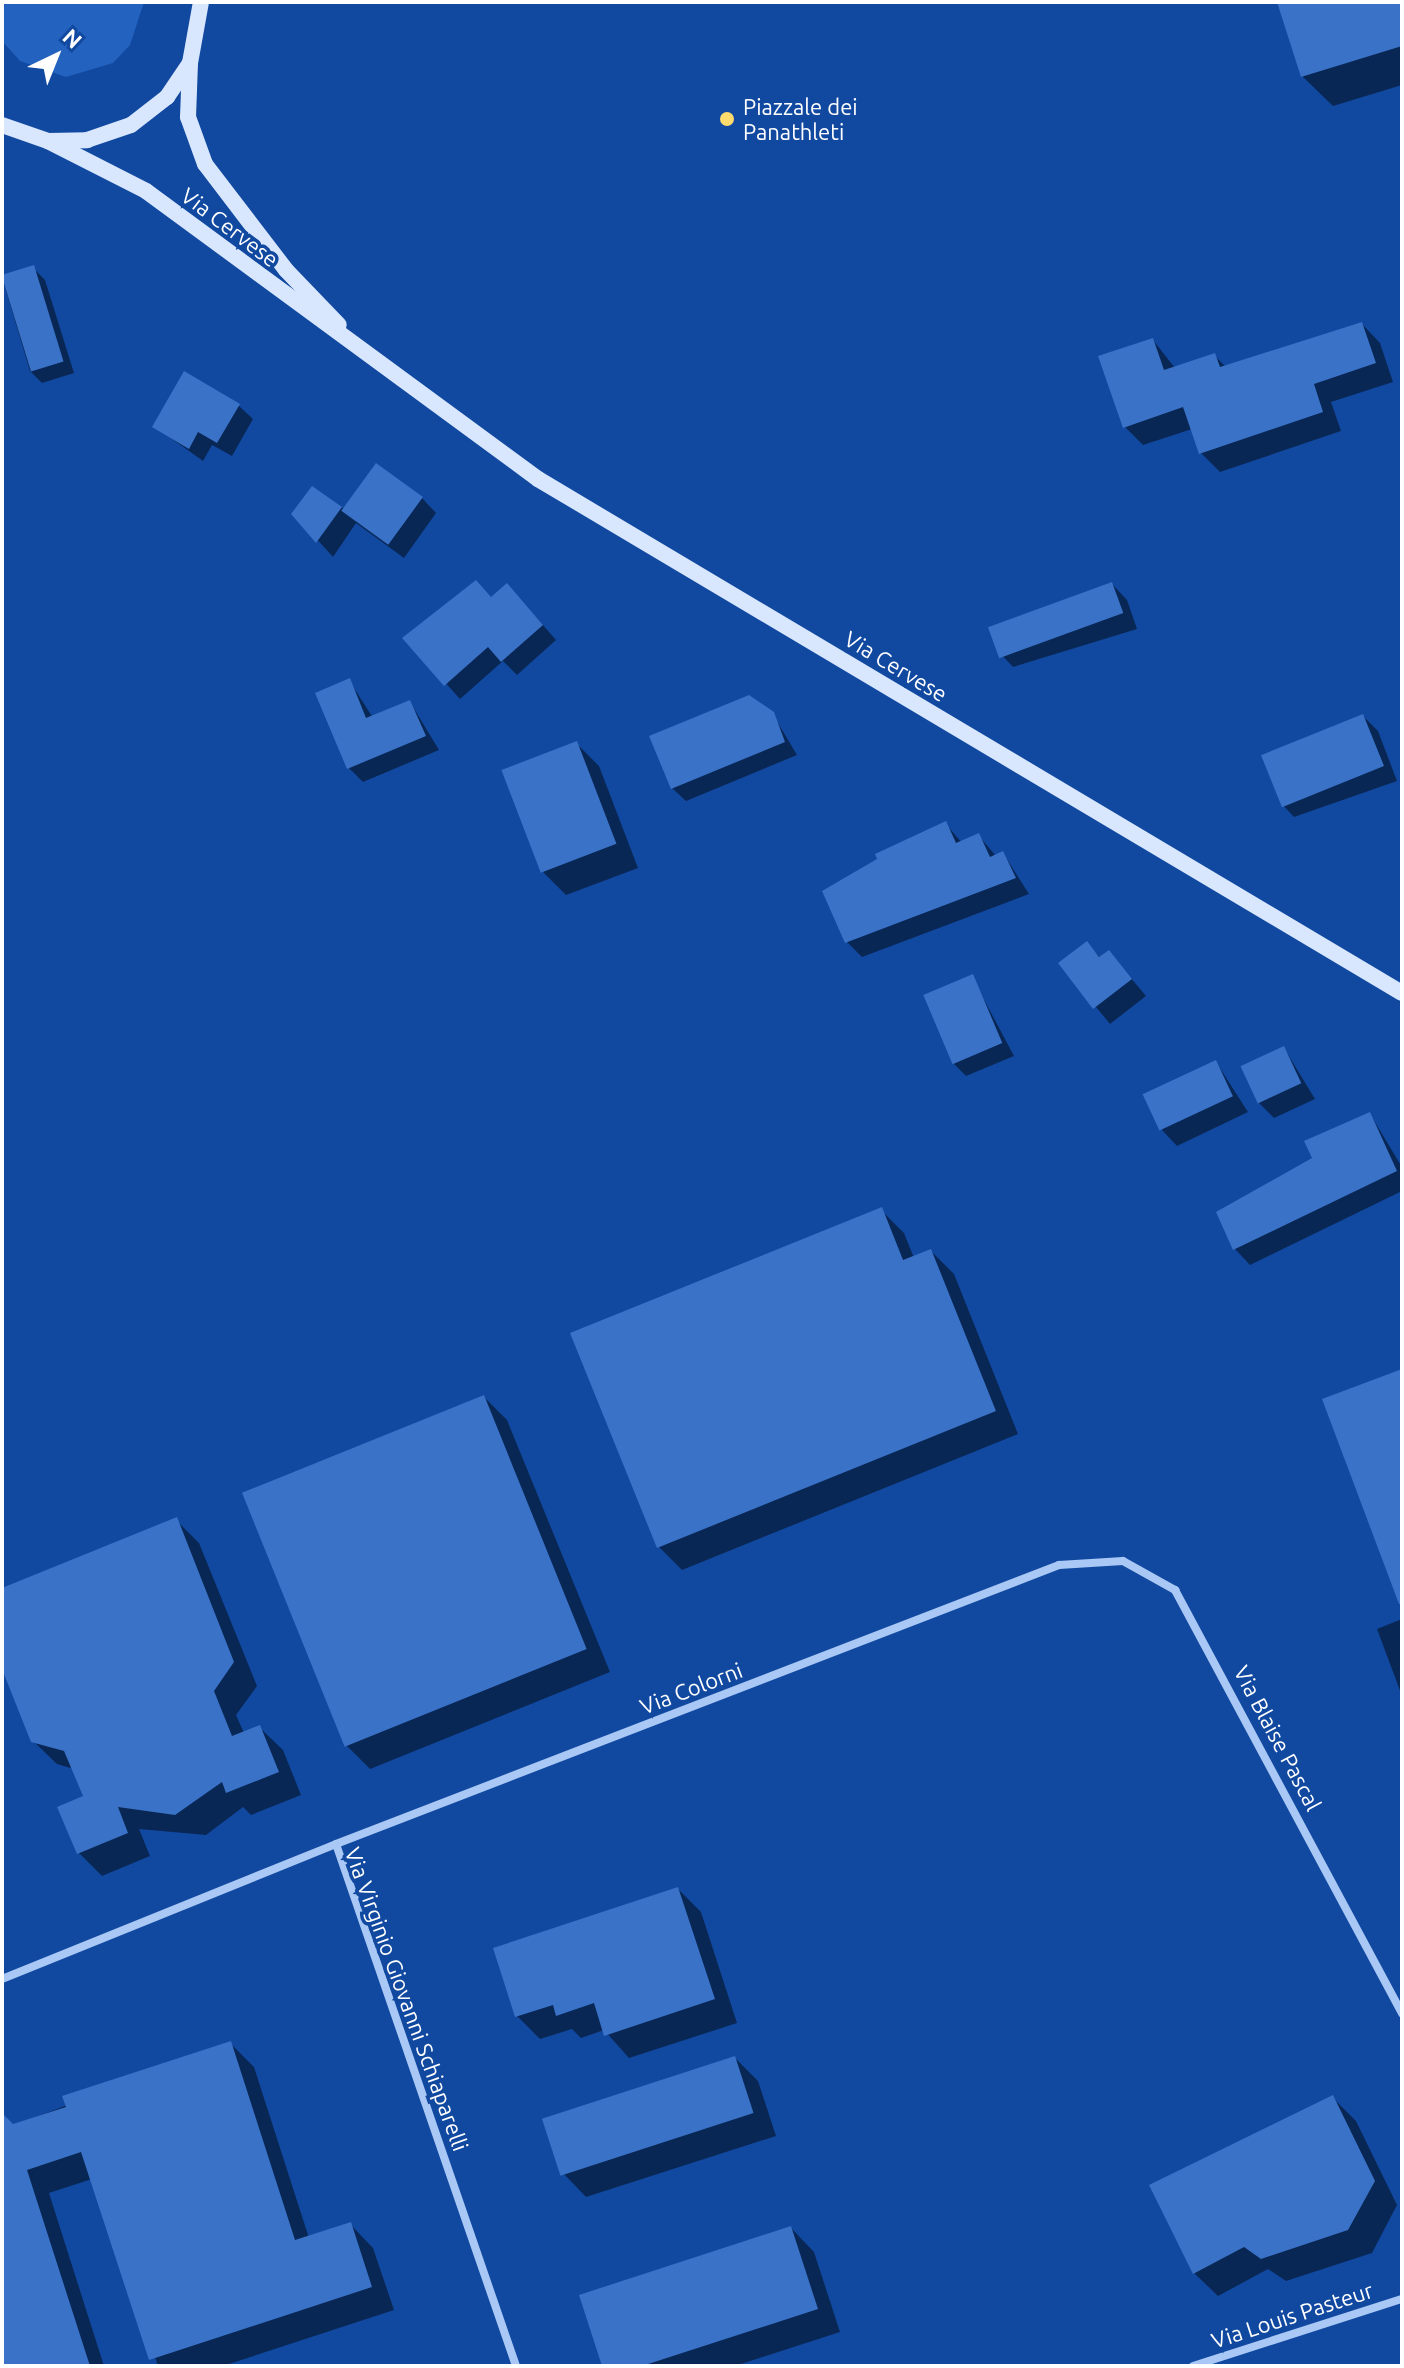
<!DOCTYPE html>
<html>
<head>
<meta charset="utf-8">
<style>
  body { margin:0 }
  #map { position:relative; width:1404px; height:2368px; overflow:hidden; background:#1149a0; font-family:Ubuntu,sans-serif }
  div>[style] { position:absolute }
  .green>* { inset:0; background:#2362be }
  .shadow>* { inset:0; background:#0007 }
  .building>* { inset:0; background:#3a72c7; transform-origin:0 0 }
  .minor>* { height:8px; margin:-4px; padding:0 4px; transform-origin:4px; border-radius:4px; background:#a9c8f5 }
  .secondary>* { height:16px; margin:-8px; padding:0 8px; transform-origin:8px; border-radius:8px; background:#d9e7fe }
  .dots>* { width:22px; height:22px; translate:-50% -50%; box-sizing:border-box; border:4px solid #1149a0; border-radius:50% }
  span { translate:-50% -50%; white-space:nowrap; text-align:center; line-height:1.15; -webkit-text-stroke:7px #1149a0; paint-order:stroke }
  .poi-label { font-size:22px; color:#fff }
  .left { translate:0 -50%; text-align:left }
  .street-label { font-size:22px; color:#fff }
  .frame { position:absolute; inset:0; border:4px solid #fff; pointer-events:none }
  .north { position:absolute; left:16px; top:16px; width:80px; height:80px; -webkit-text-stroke:6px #1149a0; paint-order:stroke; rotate:43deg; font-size:22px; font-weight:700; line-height:32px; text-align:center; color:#fff }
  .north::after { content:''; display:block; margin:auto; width:28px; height:36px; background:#fff; clip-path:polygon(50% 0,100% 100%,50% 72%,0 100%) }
</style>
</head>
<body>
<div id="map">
  <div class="green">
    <i style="clip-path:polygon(2px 2px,144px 2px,130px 45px,113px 63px,66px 77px,20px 61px,2px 41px)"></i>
  </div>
  <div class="shadow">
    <i style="clip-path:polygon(1279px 2px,1402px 2px,1402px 85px,1333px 106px,1302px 76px)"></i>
    <i style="clip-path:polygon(33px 268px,45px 280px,74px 373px,42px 383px,30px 371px,2px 277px)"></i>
    <i style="clip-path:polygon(1362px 324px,1380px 343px,1393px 382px,1331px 402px,1341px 431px,1220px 472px,1201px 453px,1192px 429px,1143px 445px,1124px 426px,1153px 340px,1175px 368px,1214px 355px,1226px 367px)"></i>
    <i style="clip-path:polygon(239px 406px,253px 419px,232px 456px,212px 445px,203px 461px,154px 426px)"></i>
    <i style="clip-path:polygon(422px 498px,436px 513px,404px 558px,356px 523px,333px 557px,294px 514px)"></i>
    <i style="clip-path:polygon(476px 583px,492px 599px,521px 600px,556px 640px,517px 675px,503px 661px,460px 699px,405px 638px)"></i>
    <i style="clip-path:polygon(1112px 584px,1127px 600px,1137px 629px,1013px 667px,998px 651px)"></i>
    <i style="clip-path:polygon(349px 680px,373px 718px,410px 702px,439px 750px,363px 782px,349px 768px)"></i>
    <i style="clip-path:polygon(772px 713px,797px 755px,686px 801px,672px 788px)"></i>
    <i style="clip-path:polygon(1363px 716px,1378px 731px,1397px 781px,1294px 817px,1280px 802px)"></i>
    <i style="clip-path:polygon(576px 743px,599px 766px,638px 868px,566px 895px,543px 872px)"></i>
    <i style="clip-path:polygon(945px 823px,962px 843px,978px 835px,996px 856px,1003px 853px,1029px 894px,862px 957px,847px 942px)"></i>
    <i style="clip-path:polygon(1086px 944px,1101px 958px,1109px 952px,1146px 996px,1110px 1024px,1060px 963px)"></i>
    <i style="clip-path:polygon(972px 977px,1014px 1056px,966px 1076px,953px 1063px)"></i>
    <i style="clip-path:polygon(1284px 1048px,1315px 1099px,1274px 1118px,1258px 1102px)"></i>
    <i style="clip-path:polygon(1216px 1062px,1248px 1112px,1177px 1146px,1162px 1130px)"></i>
    <i style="clip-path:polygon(1370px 1114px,1402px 1167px,1402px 1191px,1250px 1265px,1235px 1249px)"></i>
    <i style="clip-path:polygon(881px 1210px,904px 1233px,914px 1258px,931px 1251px,954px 1274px,1018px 1434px,682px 1570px,659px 1547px)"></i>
    <i style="clip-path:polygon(484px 1397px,507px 1420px,610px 1672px,370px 1769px,347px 1746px)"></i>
    <i style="clip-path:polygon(176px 1520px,199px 1543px,257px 1686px,236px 1715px,244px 1733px,259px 1727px,283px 1750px,301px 1795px,251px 1815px,243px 1807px,206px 1835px,139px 1829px,150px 1856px,102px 1876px,78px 1852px,85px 1797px,74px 1769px,57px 1764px,33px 1741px,2px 1664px,2px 1590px)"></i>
    <i style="clip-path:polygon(1402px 1619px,1402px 1696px,1377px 1629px)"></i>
    <i style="clip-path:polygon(678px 1889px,701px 1912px,737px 2023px,629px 2058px,604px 2030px,581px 2038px,572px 2029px,540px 2039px,517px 2016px)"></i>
    <i style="clip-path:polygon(230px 2043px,254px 2067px,309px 2238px,350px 2224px,373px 2248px,394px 2310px,223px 2366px,158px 2366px,92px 2179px,49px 2193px,104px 2366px,2px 2366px,2px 2130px)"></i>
    <i style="clip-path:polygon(735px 2058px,758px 2081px,776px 2136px,586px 2197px,563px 2173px)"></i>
    <i style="clip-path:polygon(1333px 2098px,1356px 2121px,1397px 2205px,1372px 2253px,1286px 2281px,1268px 2269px,1218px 2296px,1194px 2273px)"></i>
    <i style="clip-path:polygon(791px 2228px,814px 2252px,840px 2332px,735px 2366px,604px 2366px)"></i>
  </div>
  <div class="building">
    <i style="clip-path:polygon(1277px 2px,1402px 2px,1402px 46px,1301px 77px)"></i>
    <i style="left:34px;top:265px;width:101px;height:34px;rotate:73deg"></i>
    <i style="clip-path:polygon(1362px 322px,1376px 363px,1314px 384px,1323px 412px,1199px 454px,1183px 407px,1123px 428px,1098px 356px,1153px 338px,1164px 370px,1215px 353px,1220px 367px)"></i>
    <i style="clip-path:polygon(184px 371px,240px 404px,217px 443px,198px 432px,189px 449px,152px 427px)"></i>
    <i style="left:376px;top:463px;width:58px;height:59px;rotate:36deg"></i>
    <i style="clip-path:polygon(312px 486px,342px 507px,316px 543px,291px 514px)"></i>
    <i style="clip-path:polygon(476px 580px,491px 597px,507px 583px,543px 625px,501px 662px,488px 647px,444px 686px,402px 638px)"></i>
    <i style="left:1112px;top:582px;width:33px;height:132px;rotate:70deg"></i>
    <i style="clip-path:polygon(350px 678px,366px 718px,410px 700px,426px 736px,347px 769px,315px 693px)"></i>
    <i style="clip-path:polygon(749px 695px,774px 712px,785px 742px,671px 789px,649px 736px)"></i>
    <i style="left:1363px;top:714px;width:56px;height:110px;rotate:68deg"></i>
    <i style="left:577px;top:741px;width:110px;height:81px;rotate:69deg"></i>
    <i style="clip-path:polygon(946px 821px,956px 843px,979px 833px,990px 857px,1003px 851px,1016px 878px,845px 943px,822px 891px,877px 859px,875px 854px)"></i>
    <i style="clip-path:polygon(1087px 941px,1099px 957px,1109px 950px,1132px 979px,1093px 1009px,1058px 963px)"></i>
    <i style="left:973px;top:974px;width:75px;height:54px;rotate:67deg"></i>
    <i style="left:1284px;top:1046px;width:41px;height:48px;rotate:65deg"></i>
    <i style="left:1216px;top:1060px;width:40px;height:81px;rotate:65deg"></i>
    <i style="clip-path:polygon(1370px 1112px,1397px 1171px,1233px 1250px,1216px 1212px,1312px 1158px,1304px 1141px)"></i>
    <i style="clip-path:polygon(882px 1207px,903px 1260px,931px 1249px,996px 1411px,657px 1548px,570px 1333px)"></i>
    <i style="clip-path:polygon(1402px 1369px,1402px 1604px,1399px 1604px,1322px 1399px)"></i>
    <i style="left:484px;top:1395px;width:274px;height:261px;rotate:68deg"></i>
    <i style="clip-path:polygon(177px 1517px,234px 1662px,214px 1691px,232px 1736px,260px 1725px,279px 1772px,226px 1793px,222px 1782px,175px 1815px,118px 1807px,128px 1833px,77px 1854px,57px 1807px,83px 1796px,64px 1751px,31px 1742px,2px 1669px,2px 1588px)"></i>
    <i style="clip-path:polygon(678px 1887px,715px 1999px,604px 2036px,594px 2003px,556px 2016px,553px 2005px,515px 2017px,493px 1948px)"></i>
    <i style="clip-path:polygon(231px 2041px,295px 2240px,351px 2222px,372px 2287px,149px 2360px,81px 2152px,27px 2170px,90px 2366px,2px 2366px,2px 2113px,13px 2124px,66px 2107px,62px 2096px)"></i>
    <i style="left:735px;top:2056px;width:60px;height:203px;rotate:72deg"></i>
    <i style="clip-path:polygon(1333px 2095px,1375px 2181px,1348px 2230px,1261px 2259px,1244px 2247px,1193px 2274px,1149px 2185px)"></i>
    <i style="clip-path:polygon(791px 2226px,818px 2309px,642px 2366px,602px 2366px,579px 2295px)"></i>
  </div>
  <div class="minor">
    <i style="left:336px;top:1844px;width:775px;rotate:-21.1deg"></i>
    <i style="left:1059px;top:1565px;width:64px;rotate:-3.6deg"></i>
    <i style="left:1123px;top:1561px;width:60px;rotate:29.1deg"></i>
    <i style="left:1175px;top:1590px;width:481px;rotate:61.8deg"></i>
    <i style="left:2px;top:1979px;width:360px;rotate:-22deg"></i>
    <i style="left:336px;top:1844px;width:552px;rotate:70.97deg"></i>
    <i style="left:1193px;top:2366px;width:219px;rotate:-17.8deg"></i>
  </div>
  <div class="secondary">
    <i style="left:190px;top:63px;width:54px;rotate:92.1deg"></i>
    <i style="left:188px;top:117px;width:50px;rotate:70.1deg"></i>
    <i style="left:205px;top:164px;width:133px;rotate:52.6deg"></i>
    <i style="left:286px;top:270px;width:76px;rotate:46.1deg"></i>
    <i style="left:2px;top:125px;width:49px;rotate:19.2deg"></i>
    <i style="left:48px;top:141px;width:39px;rotate:-1deg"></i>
    <i style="left:87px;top:140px;width:46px;rotate:-18.8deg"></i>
    <i style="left:131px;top:125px;width:46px;rotate:-37.9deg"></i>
    <i style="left:167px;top:97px;width:41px;rotate:-55.9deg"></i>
    <i style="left:190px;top:63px;width:62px;rotate:-79.8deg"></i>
    <i style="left:48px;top:141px;width:110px;rotate:27deg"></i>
    <i style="left:146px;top:191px;width:486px;rotate:36.3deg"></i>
    <i style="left:538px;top:479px;width:1005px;rotate:30.75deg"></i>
  </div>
  <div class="dots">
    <i style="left:727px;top:119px;background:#ffdb6d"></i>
  </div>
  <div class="poi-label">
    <span class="left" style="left:743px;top:119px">Piazzale dei<br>Panathleti</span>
  </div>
  <div class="street-label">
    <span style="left:230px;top:227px;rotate:37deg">Via Cervese</span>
    <span style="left:896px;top:666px;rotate:31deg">Via Cervese</span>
    <span style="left:691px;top:1688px;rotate:-21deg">Via Colorni</span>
    <span style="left:1278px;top:1738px;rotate:62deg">Via Blaise Pascal</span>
    <span style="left:407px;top:1999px;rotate:70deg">Via Virginio Giovanni Schiaparelli</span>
    <span style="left:1292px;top:2315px;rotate:-18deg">Via Louis Pasteur</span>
  </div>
  <div class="frame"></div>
  <div class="north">N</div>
</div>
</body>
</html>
